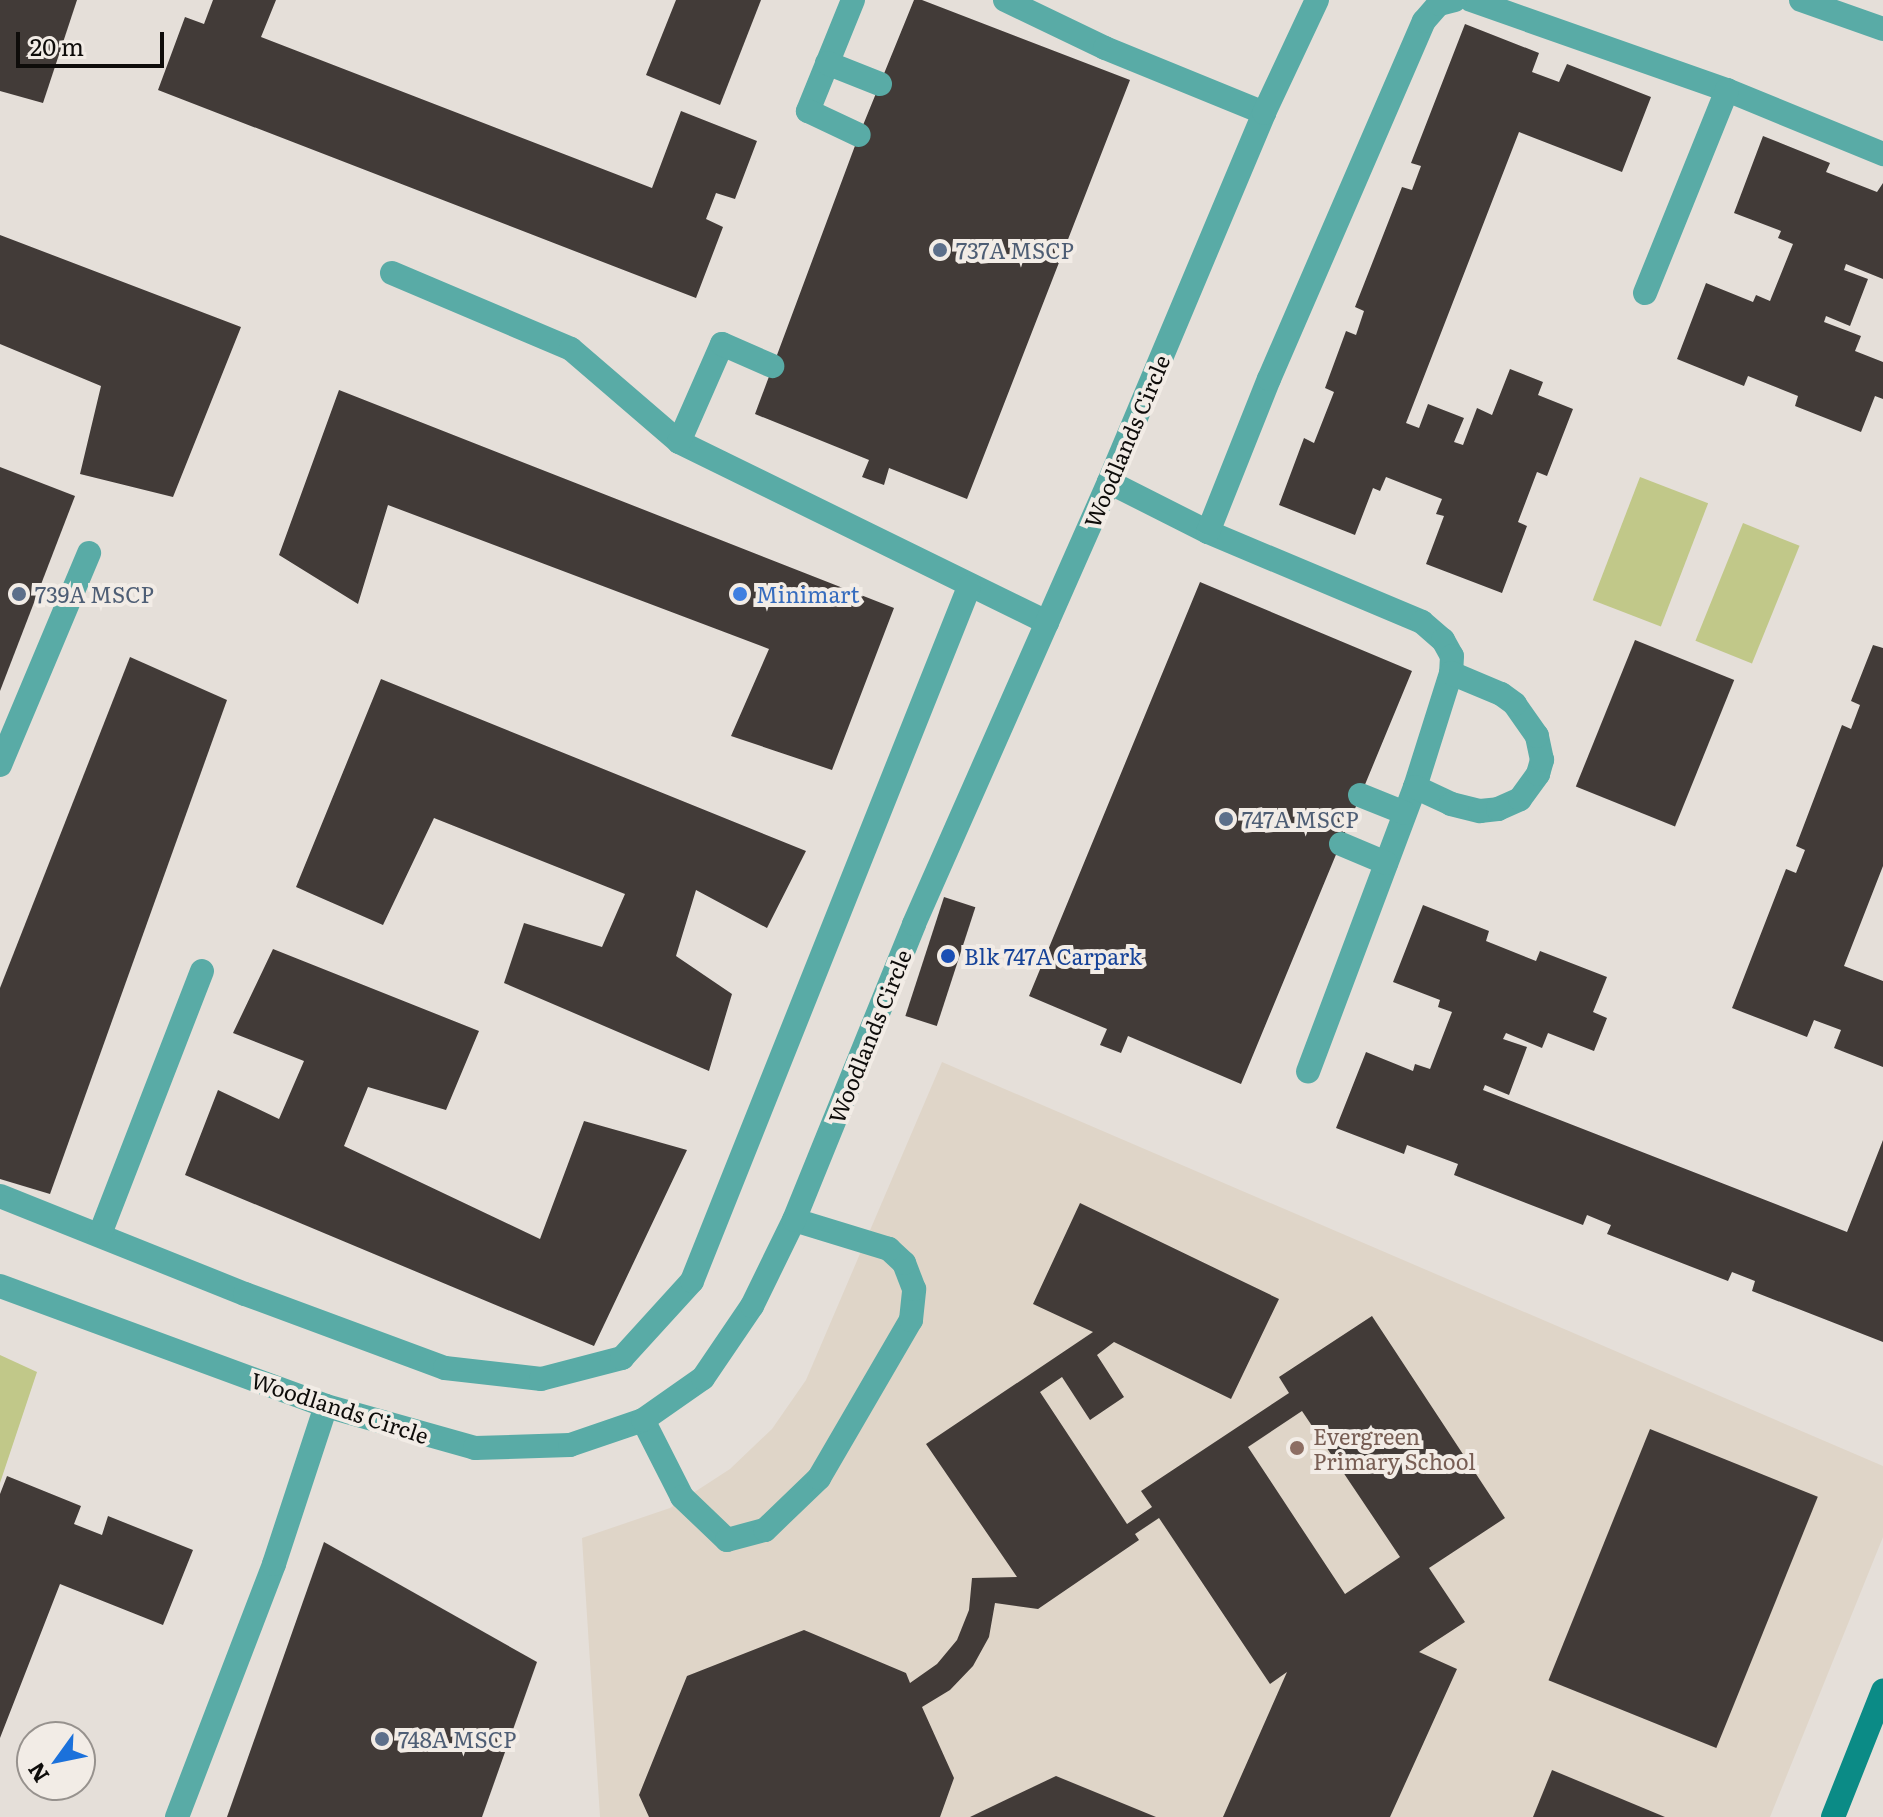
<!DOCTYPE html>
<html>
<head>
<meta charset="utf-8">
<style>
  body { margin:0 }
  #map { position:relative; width:1883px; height:1817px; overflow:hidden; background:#e5dfd9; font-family:Literata,serif }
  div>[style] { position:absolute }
  .built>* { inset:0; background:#dfd5c8 }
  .green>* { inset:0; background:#c1c889; transform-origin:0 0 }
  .building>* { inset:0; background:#423b38; transform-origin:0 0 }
  .lane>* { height:24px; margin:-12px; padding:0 12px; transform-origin:12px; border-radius:12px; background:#59aba6 }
  .street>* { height:24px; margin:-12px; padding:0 12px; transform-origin:12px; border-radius:12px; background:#59aba6 }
  .secondary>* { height:24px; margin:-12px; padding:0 12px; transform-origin:12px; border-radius:12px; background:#0b8b86 }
  .dots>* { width:22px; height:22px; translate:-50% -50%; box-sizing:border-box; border:4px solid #f2ece6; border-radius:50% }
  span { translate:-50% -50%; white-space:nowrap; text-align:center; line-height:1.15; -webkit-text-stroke:8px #f2ece6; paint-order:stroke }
  .service-label { font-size:22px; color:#4e5e75 }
  .left { translate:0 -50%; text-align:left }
  .street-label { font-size:22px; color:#0e0c0a }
  .shop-label { font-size:22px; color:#366cbe }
  .transit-label { font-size:22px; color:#164399 }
  .education-label { font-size:22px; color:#785e54 }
  .north { position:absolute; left:16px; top:1721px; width:80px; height:80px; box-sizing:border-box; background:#f2ece6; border:2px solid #97928e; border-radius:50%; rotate:237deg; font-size:22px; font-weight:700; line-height:32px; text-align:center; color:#0e0c0a }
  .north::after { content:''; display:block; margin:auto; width:28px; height:36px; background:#1b71db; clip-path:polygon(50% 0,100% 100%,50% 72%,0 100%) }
  .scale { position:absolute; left:16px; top:32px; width:148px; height:36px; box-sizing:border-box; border:4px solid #0e0c0a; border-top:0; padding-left:10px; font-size:24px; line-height:28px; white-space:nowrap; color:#0e0c0a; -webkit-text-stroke:6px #f2ece6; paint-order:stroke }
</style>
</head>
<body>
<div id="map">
  <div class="built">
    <i style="clip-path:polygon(942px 1062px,1883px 1466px,1883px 1537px,1770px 1817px,600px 1817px,582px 1538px,670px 1508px,730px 1469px,772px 1429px,806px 1380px)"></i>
  </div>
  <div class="green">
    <i style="left:1640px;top:477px;width:73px;height:132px;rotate:21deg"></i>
    <i style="left:1743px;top:523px;width:61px;height:127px;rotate:22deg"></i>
    <i style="clip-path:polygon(0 1355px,37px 1372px,0 1483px)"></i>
  </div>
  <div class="building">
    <i style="clip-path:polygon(0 0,77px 0,43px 103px,0 91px)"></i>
    <i style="clip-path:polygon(213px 0,276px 0,261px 37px,652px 188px,681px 111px,757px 141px,735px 199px,716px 193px,706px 219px,723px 227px,696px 298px,158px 90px,185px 17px,204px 24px)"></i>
    <i style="clip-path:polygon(676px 0,761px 0,720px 105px,646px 75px)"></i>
    <i style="clip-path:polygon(914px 0,922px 0,1130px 80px,967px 499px,889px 468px,884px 485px,862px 477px,869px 460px,755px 414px,859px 135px)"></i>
    <i style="clip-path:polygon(1465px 24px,1539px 53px,1532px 72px,1559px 82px,1567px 64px,1651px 97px,1622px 172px,1519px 132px,1406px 423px,1419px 428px,1428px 404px,1464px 418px,1454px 442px,1463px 445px,1477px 408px,1492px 415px,1510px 369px,1543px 382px,1538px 395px,1573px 409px,1547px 476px,1537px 472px,1518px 522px,1527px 526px,1502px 593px,1426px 564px,1444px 516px,1436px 514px,1442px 499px,1386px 477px,1380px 491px,1373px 488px,1355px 535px,1279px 505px,1304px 438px,1314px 443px,1334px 392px,1325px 388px,1346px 331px,1356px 335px,1364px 311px,1355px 307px,1402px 187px,1412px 190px,1421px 166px,1411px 163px)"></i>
    <i style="clip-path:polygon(1763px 136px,1830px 163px,1826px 172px,1877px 192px,1883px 183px,1883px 279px,1846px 264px,1844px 270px,1868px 279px,1850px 326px,1826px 316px,1824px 322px,1861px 336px,1855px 351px,1883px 362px,1883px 399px,1875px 396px,1861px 432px,1795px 406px,1798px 396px,1748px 376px,1744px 386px,1677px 359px,1706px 283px,1753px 302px,1756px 295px,1770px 301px,1793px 244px,1778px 238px,1781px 231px,1734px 213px)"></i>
    <i style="clip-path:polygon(0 235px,241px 327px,173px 497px,80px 474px,101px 386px,0 344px)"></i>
    <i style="clip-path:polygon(339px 390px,894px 608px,832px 770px,731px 736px,769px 649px,388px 505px,358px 604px,279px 555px)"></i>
    <i style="clip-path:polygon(0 467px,75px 496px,0 691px)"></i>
    <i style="clip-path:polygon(1200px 582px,1412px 671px,1241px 1084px,1128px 1036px,1121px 1053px,1100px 1045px,1107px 1029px,1029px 996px)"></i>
    <i style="left:1635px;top:640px;width:107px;height:158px;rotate:22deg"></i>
    <i style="clip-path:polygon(1873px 645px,1883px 648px,1883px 866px,1844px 966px,1883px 981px,1883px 1067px,1834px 1048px,1841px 1030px,1814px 1020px,1807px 1037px,1732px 1008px,1786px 869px,1796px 873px,1805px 850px,1796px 846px,1842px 725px,1851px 729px,1860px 705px,1851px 701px)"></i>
    <i style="clip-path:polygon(130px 657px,227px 700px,50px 1194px,0 1179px,0 988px)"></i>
    <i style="clip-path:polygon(381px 679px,806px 851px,767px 928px,696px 890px,676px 956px,732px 994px,709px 1071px,504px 983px,524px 923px,602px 947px,625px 894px,434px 818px,383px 925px,296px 887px)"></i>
    <i style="left:944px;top:897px;width:33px;height:125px;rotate:18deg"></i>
    <i style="clip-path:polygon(1423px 905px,1489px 931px,1486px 941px,1536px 961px,1540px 951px,1607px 977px,1593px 1012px,1607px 1018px,1594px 1051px,1548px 1033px,1542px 1048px,1506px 1033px,1503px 1039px,1527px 1047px,1509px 1095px,1485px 1085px,1483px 1090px,1847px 1232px,1883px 1140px,1883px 1342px,1752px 1291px,1755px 1281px,1732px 1272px,1728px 1281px,1607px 1234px,1611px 1225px,1587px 1215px,1583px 1225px,1454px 1175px,1458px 1164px,1407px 1145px,1404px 1154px,1336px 1128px,1366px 1052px,1413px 1071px,1415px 1064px,1430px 1069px,1452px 1012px,1438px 1007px,1440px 1000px,1393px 982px)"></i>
    <i style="clip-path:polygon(273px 949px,479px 1031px,446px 1110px,368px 1087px,344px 1146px,540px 1239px,584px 1121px,687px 1150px,594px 1346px,185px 1175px,218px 1090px,279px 1119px,304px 1061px,233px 1033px)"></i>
    <i style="clip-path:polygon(evenodd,1080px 1203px,1279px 1299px,1231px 1399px,1114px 1342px,1097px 1355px,1124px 1397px,1090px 1420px,1062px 1377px,1040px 1392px,1127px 1524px,1152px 1507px,1141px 1491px,1289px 1393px,1279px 1377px,1372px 1316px,1505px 1518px,1429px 1568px,1465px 1622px,1419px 1652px,1457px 1669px,1390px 1817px,1223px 1817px,1287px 1672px,1270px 1684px,1159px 1518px,1135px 1534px,1139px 1540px,1038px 1609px,995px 1603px,989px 1637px,973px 1666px,950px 1690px,922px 1707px,954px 1778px,940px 1817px,649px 1817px,639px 1795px,687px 1676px,804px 1630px,906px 1673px,910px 1683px,937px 1664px,957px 1640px,969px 1610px,972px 1578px,1017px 1577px,926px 1444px,1093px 1332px,1033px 1304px,1080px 1203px,1302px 1411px,1400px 1557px,1345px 1594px,1248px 1447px,1302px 1411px)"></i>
    <i style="left:1650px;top:1429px;width:181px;height:271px;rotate:22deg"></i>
    <i style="clip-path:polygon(7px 1476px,81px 1506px,74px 1524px,102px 1535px,108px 1516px,193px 1550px,163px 1625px,60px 1584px,0 1738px,0 1494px)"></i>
    <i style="clip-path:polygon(324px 1542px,537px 1662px,482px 1817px,227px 1817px)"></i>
    <i style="clip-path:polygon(1552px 1770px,1665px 1817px,1533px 1817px)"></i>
    <i style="clip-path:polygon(1056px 1776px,1156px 1817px,970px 1817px)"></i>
  </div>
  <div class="lane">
    <i style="left:853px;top:0;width:120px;rotate:112.1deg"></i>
    <i style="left:808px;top:111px;width:56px;rotate:25.2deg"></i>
    <i style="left:1005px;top:0;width:111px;rotate:25.6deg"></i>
    <i style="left:1105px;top:48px;width:172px;rotate:22.2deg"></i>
    <i style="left:1471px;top:0;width:271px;rotate:19.4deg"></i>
    <i style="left:1727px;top:90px;width:169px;rotate:22.3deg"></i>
    <i style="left:827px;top:63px;width:57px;rotate:21.6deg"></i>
    <i style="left:392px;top:273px;width:194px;rotate:23deg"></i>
    <i style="left:571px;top:349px;width:143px;rotate:40.7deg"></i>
    <i style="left:679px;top:442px;width:410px;rotate:26.1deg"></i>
    <i style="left:1645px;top:293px;width:219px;rotate:-68deg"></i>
    <i style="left:679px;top:442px;width:107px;rotate:-66.3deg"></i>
    <i style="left:722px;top:344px;width:55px;rotate:23.7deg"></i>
    <i style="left:1109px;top:482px;width:111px;rotate:26.8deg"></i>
    <i style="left:1208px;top:532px;width:232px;rotate:22.8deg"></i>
    <i style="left:1422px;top:622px;width:28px;rotate:41deg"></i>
    <i style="left:1443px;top:640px;width:18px;rotate:61deg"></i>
    <i style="left:1452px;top:656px;width:17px;rotate:93deg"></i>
    <i style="left:1451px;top:673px;width:120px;rotate:107.5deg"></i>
    <i style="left:1415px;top:787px;width:304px;rotate:110.6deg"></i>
    <i style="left:1208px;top:532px;width:165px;rotate:-68.3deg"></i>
    <i style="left:1269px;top:379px;width:390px;rotate:-66.6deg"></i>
    <i style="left:1424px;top:21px;width:23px;rotate:-49deg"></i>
    <i style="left:1439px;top:4px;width:16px;rotate:-14deg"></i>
    <i style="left:0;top:765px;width:230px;rotate:-67.2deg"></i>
    <i style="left:1415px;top:787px;width:40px;rotate:25deg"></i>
    <i style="left:1451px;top:804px;width:30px;rotate:14deg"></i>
    <i style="left:1480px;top:811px;width:18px;rotate:-6deg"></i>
    <i style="left:1498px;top:809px;width:24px;rotate:-24deg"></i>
    <i style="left:1520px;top:799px;width:31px;rotate:-54deg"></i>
    <i style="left:1538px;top:774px;width:15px;rotate:-74deg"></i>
    <i style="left:1542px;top:760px;width:25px;rotate:-102deg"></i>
    <i style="left:1537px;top:736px;width:39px;rotate:-125deg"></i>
    <i style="left:1515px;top:704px;width:17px;rotate:-144deg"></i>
    <i style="left:1501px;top:694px;width:54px;rotate:-157.2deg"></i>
    <i style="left:1360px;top:795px;width:48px;rotate:21.8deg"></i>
    <i style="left:1341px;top:844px;width:49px;rotate:22.9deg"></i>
    <i style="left:0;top:1196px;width:264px;rotate:21.8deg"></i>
    <i style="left:245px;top:1294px;width:213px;rotate:20.3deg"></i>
    <i style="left:445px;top:1368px;width:97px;rotate:6.5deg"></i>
    <i style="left:541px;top:1379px;width:84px;rotate:-14.5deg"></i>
    <i style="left:622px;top:1358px;width:104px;rotate:-47.7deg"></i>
    <i style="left:692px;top:1281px;width:747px;rotate:-68.24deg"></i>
    <i style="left:100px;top:1234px;width:282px;rotate:-68.8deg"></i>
    <i style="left:643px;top:1420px;width:86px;rotate:63.1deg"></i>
    <i style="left:682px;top:1497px;width:62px;rotate:43.7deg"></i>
    <i style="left:727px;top:1540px;width:39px;rotate:-15deg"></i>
    <i style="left:765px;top:1530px;width:75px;rotate:-43.9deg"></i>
    <i style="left:819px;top:1478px;width:183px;rotate:-59.8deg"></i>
    <i style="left:911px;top:1320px;width:31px;rotate:-84deg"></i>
    <i style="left:914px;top:1289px;width:28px;rotate:-111deg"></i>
    <i style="left:904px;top:1263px;width:21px;rotate:-137deg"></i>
    <i style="left:889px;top:1249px;width:99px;rotate:-163deg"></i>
    <i style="left:177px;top:1817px;width:271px;rotate:-69deg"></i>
    <i style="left:274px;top:1564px;width:166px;rotate:-71.8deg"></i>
  </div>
  <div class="street">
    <i style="left:1801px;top:0;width:87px;rotate:19.5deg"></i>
    <i style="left:0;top:1286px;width:347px;rotate:20.2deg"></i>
    <i style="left:326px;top:1406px;width:155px;rotate:15.7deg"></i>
    <i style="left:475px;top:1448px;width:95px;rotate:-1.8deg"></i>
    <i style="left:570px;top:1445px;width:77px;rotate:-18.9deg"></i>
    <i style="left:643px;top:1420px;width:73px;rotate:-35deg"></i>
    <i style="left:703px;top:1378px;width:87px;rotate:-55.8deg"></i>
    <i style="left:752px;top:1306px;width:96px;rotate:-64deg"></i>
    <i style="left:794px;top:1220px;width:319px;rotate:-67.9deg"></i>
    <i style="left:914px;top:924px;width:483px;rotate:-66.2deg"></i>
    <i style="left:1109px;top:482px;width:400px;rotate:-67.2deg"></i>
    <i style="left:1264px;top:113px;width:125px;rotate:-64.9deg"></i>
  </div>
  <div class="secondary">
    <i style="left:1833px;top:1817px;width:136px;rotate:-68.4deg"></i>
  </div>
  <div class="dots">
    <i style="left:940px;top:250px;background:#5c6f8a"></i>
    <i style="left:19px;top:594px;background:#5c6f8a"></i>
    <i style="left:740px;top:594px;background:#3f7fe0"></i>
    <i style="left:1226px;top:819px;background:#5c6f8a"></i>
    <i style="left:948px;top:956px;background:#1a4fb4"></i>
    <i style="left:1297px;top:1448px;background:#8d6e63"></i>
    <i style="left:382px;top:1739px;background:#5c6f8a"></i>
  </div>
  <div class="service-label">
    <span class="left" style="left:956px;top:250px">737A MSCP</span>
    <span class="left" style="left:35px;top:594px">739A MSCP</span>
    <span class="left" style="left:1242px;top:819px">747A MSCP</span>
    <span class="left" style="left:398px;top:1739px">748A MSCP</span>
  </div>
  <div class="street-label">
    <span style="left:1126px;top:441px;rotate:-67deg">Woodlands Circle</span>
    <span style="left:869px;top:1036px;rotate:-68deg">Woodlands Circle</span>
    <span style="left:340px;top:1407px;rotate:18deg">Woodlands Circle</span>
  </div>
  <div class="shop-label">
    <span class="left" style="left:756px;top:594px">Minimart</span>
  </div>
  <div class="transit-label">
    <span class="left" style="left:964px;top:956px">Blk 747A Carpark</span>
  </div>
  <div class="education-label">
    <span class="left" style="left:1313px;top:1448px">Evergreen<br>Primary School</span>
  </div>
  <div class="north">N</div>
  <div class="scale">20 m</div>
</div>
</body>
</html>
